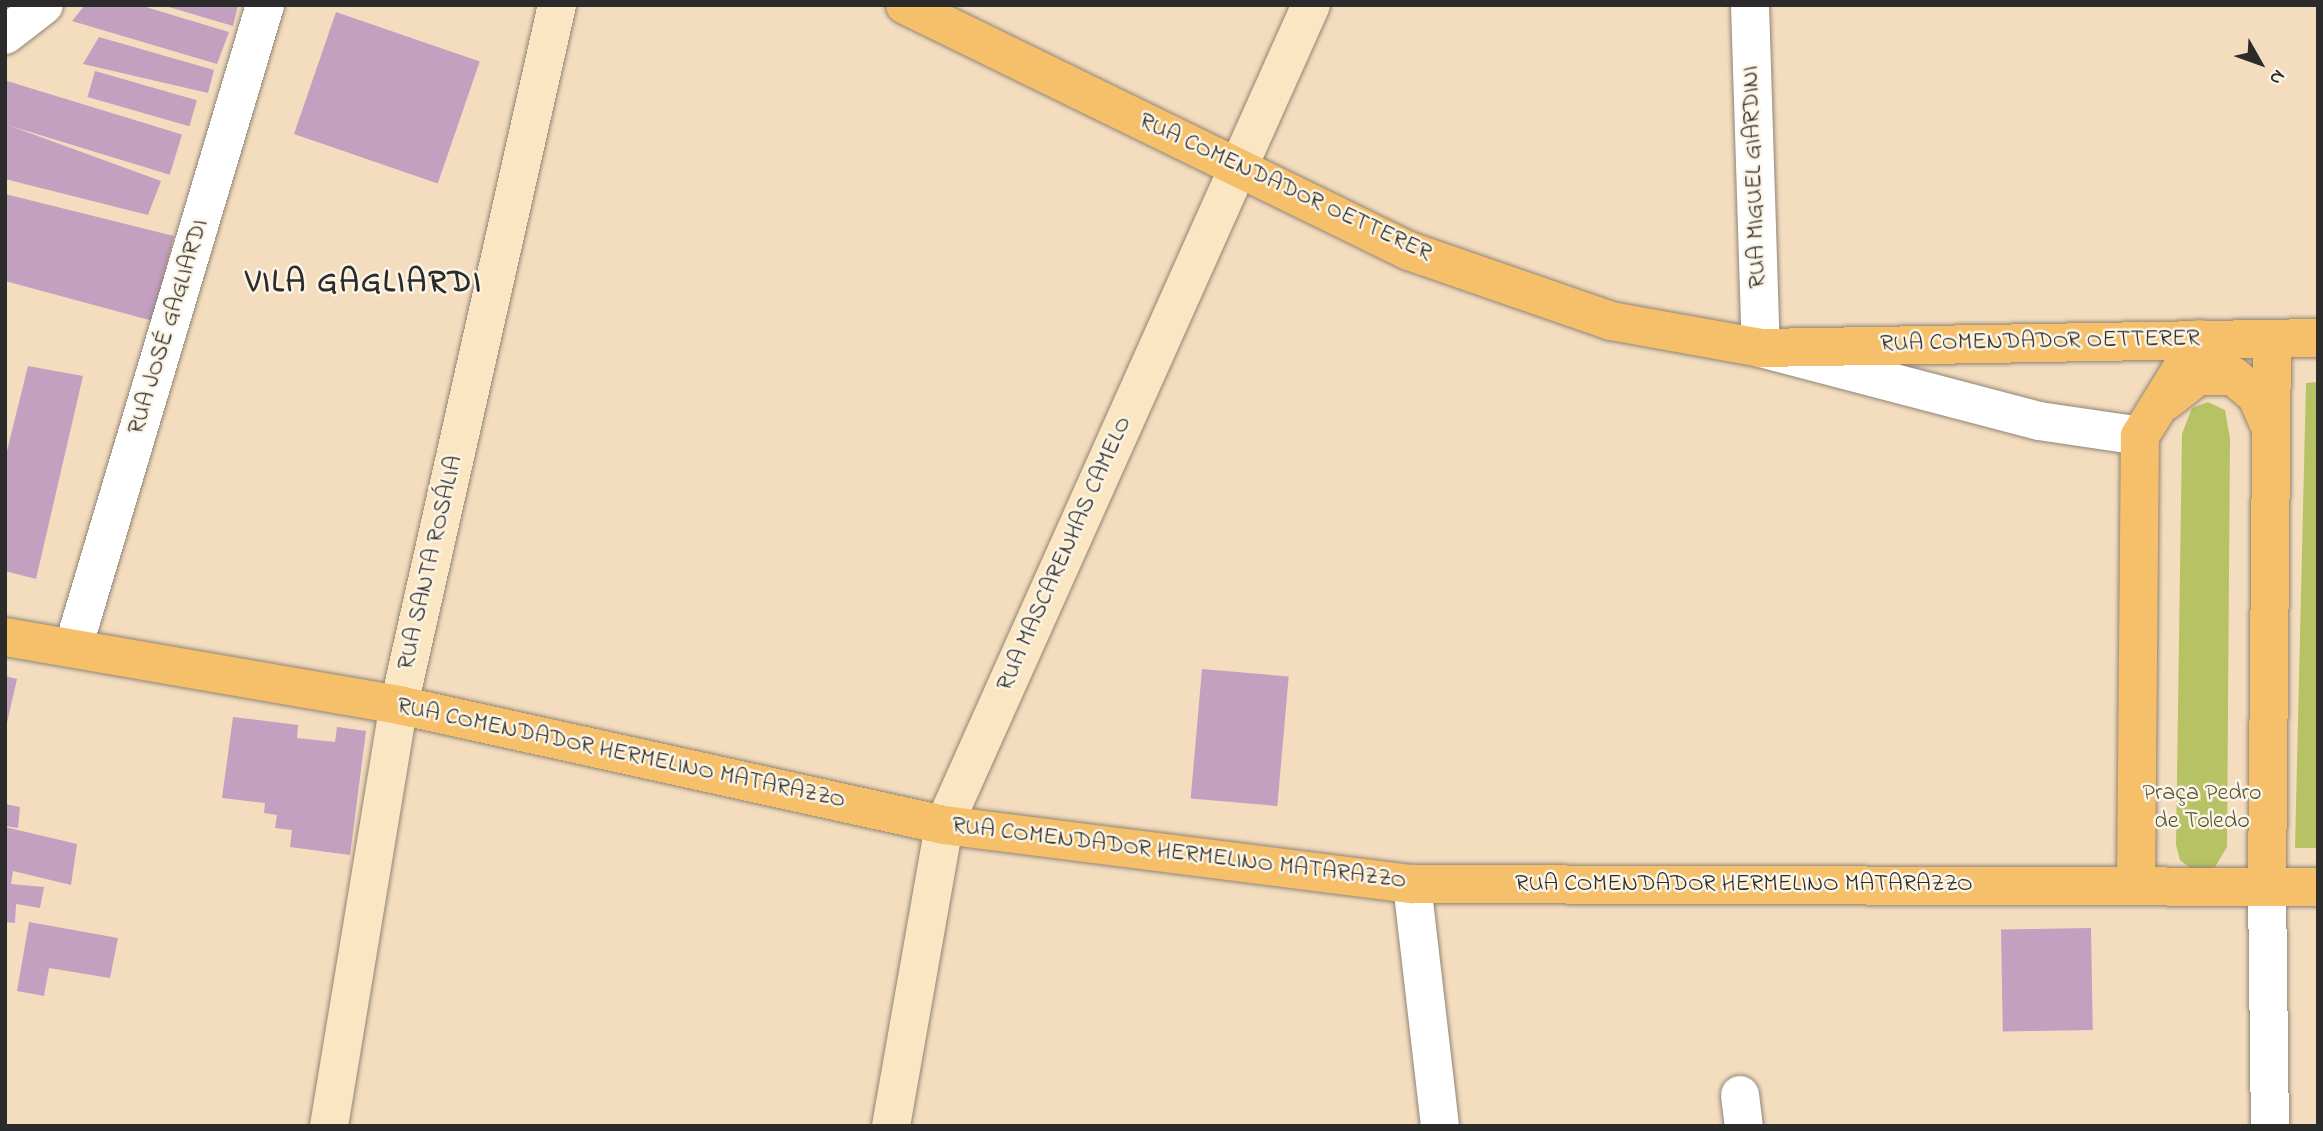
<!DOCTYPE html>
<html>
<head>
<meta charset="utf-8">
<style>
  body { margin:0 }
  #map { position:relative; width:2323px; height:1131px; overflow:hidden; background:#f4ddbf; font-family:"Indie Flower",sans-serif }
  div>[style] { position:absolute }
  .green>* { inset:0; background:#b6c264 }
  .building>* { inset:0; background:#c39fc0; transform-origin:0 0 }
  .roads { filter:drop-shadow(0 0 2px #908475) drop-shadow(0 0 2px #908475) }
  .minor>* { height:38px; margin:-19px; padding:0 19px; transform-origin:19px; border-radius:19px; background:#fff }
  .tertiary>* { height:38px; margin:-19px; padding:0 19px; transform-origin:19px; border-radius:19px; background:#fff }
  .secondary>* { height:38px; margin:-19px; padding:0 19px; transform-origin:19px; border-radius:19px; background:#fbe6c4 }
  .primary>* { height:38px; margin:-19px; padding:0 19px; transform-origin:19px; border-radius:19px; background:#f6c06b }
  span { translate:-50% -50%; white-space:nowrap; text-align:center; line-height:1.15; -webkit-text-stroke:5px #fcf5e5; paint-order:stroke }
  .street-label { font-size:24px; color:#2b2b2b }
  .park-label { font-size:24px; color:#55583c }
  .district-label { font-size:32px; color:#2b2b2b; font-weight:700; letter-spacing:2px }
  .frame { position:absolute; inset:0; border:7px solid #2b2b2b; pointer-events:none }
  .north { position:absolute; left:2225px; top:28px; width:70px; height:70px; -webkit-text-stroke:5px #fcf5e5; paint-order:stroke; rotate:130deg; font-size:19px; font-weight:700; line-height:28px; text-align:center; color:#2b2b2b }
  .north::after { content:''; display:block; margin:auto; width:24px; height:32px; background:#2b2b2b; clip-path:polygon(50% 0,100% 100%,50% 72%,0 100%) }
</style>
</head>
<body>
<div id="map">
  <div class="green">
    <i style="clip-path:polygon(2318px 382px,2318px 848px,2295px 848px,2306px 383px)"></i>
    <i style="clip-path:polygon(2208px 402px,2225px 410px,2230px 438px,2227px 847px,2215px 867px,2194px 871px,2180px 860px,2176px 845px,2182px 434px,2192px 408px)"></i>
  </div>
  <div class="building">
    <i style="clip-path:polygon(85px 5px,139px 5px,229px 32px,217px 64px,72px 21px)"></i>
    <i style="clip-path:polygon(162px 5px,238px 5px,233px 26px)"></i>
    <i style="left:336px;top:12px;width:152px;height:129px;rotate:19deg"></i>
    <i style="clip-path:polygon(99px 37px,214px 70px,208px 93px,83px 64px)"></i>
    <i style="left:95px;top:71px;width:106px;height:27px;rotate:16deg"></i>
    <i style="left:7px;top:81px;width:183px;height:42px;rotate:17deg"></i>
    <i style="clip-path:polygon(5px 124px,161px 181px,148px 215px,5px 179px)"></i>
    <i style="clip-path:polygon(5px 194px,174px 236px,153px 321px,5px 281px)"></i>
    <i style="clip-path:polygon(28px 366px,83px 376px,36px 579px,5px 571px,5px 459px)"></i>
    <i style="left:1202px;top:669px;width:87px;height:130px;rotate:5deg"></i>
    <i style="clip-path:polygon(5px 676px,17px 679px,6px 727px,5px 726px)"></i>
    <i style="clip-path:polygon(233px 717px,298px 725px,297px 738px,335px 742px,337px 727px,366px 731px,350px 855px,290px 847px,292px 830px,275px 828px,277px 815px,264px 813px,265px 803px,222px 798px)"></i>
    <i style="clip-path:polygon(5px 804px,20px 807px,18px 828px,5px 826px)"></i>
    <i style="clip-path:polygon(5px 827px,77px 844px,71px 885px,13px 871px,11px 884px,44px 887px,40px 908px,16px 904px,15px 923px,5px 922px)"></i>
    <i style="clip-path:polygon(29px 922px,118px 938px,110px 978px,49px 968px,44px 996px,17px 991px)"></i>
    <i style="left:2091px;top:928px;width:102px;height:90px;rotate:89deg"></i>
  </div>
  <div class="roads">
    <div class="minor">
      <i style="left:1750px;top:5px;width:343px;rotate:88.2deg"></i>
      <i style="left:1761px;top:348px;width:287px;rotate:14.7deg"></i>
      <i style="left:2039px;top:421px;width:102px;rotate:8.4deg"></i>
      <i style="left:73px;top:648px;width:671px;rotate:-73.37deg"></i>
      <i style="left:1412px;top:884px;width:244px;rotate:83.4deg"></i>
      <i style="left:2267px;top:887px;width:239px;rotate:89.3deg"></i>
      <i style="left:1740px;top:1095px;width:31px;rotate:83deg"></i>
    </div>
    <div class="tertiary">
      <i style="left:5px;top:35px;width:49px;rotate:-37.6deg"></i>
    </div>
    <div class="secondary">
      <i style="left:329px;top:1126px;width:427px;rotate:-80.6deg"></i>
      <i style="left:399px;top:705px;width:718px;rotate:-77.28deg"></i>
      <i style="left:891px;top:1126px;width:306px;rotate:-80deg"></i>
      <i style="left:944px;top:825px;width:898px;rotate:-65.89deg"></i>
    </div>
    <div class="primary">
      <i style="left:905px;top:5px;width:561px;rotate:26.02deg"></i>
      <i style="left:1409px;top:251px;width:214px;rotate:19.1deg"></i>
      <i style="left:1611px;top:321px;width:152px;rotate:10.2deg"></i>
      <i style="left:1761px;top:348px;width:557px;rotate:-1.03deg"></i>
      <i style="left:2166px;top:401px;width:41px;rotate:-38deg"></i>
      <i style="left:2198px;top:376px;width:35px"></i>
      <i style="left:2233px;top:376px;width:30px;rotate:40deg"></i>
      <i style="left:2256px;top:395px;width:36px;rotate:66deg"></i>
      <i style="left:5px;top:637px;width:400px;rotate:9.8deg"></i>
      <i style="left:399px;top:705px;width:558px;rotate:12.42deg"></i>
      <i style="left:944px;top:825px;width:472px;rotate:7.2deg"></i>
      <i style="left:1412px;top:884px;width:906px;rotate:0.19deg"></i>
      <i style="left:2136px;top:885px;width:449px;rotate:-89.5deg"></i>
      <i style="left:2140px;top:436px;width:114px;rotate:-58.3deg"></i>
      <i style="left:2267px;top:887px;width:548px;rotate:-89.48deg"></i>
    </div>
  </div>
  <div class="street-label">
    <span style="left:1755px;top:177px;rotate:-92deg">RUA MIGUEL GIARDINI</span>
    <span style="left:1285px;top:188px;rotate:25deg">RUA COMENDADOR OETTERER</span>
    <span style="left:169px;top:327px;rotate:-73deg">RUA JOSÉ GAGLIARDI</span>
    <span style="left:2040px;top:342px;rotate:-1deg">RUA COMENDADOR OETTERER</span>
    <span style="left:1065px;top:554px;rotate:-66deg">RUA MASCARENHAS CAMELO</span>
    <span style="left:431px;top:563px;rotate:-77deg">RUA SANTA ROSÁLIA</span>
    <span style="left:621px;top:754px;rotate:12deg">RUA COMENDADOR HERMELINO MATARAZZO</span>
    <span style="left:1179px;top:854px;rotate:7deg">RUA COMENDADOR HERMELINO MATARAZZO</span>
    <span style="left:1744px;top:885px">RUA COMENDADOR HERMELINO MATARAZZO</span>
  </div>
  <div class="park-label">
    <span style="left:2202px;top:808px">Praça Pedro<br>de Toledo</span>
  </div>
  <div class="district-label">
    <span style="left:364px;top:284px">VILA GAGLIARDI</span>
  </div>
  <div class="frame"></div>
  <div class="north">N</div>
</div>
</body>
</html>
